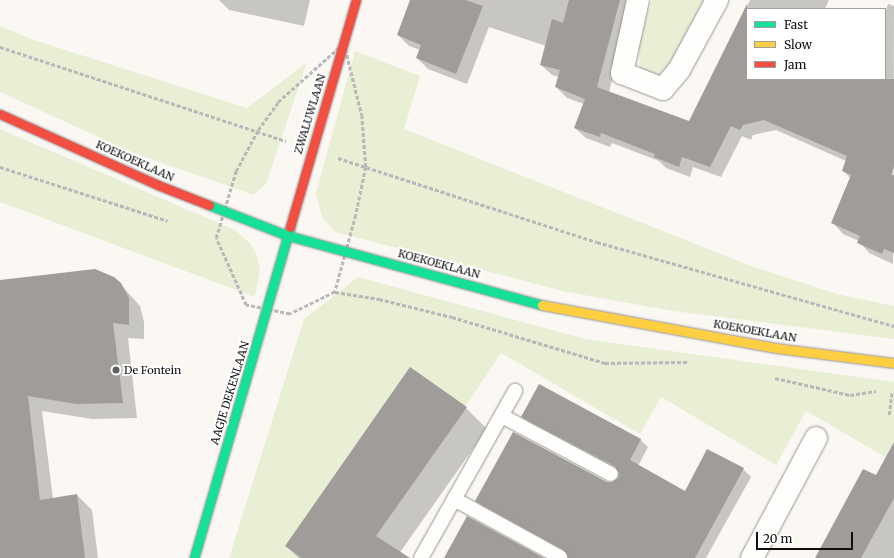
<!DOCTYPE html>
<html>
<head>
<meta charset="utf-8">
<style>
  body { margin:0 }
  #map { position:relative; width:894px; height:558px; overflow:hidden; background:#fbf8f4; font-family:Merriweather,serif }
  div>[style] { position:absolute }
  .green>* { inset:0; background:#e9efd5 }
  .shadow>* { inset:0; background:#0003 }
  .building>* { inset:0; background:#9f9c9a }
  .path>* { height:2.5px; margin-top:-1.25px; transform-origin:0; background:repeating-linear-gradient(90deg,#b9b8b8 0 4px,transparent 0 6px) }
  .roads { filter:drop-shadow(0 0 1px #959492) drop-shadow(0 0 1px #959492) }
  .lane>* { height:14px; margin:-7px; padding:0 7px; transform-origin:7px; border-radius:7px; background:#fefefd }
  .street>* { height:22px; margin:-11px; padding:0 11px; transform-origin:11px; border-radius:11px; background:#fefefd }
  .fast>* { height:9px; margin:-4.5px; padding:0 4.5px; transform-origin:4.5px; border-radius:4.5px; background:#16e098 }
  .slow>* { height:9px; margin:-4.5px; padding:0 4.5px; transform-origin:4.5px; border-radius:4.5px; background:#ffcf43 }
  .jam>* { height:9px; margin:-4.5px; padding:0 4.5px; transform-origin:4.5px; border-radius:4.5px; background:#f24e42 }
  .dots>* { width:11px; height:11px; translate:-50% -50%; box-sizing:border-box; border:2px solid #fff; border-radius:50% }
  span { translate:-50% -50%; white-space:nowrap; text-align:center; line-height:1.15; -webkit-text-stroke:4px #fff; paint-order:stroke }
  .street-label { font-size:11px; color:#0f0f0f }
  .poi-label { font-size:11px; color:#0f0f0f }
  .left { translate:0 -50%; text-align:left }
  .legend { position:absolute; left:746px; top:8px; width:140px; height:72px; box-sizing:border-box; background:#fff; border:1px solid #9f9f9f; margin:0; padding:5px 7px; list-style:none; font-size:12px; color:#0f0f0f }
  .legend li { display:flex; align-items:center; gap:8px; height:20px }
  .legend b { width:20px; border:1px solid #9f9f9f }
  .scale { position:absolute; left:756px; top:532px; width:97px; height:18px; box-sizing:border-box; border:2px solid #0f0f0f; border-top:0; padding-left:5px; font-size:12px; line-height:14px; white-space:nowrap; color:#0f0f0f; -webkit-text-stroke:3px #fff; paint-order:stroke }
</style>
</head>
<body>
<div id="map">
  <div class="green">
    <i style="clip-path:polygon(652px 0,704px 0,668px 70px,652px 79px,640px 73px,639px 46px)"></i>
    <i style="clip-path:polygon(0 26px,34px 40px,247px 108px,307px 62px,266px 184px,254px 195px,131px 152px,0 92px)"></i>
    <i style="clip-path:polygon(355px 51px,420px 76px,404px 129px,754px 267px,837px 294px,894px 306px,894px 339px,673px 311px,567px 292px,335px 232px,322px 217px,316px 193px)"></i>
    <i style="clip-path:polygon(0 129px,235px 230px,251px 244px,257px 255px,260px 271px,255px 297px,0 202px)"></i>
    <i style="clip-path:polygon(358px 277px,585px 339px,894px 382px,894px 462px,806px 411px,776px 465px,661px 397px,640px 434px,501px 353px,463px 410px,356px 558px,229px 558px,304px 319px)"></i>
  </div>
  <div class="shadow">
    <i style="clip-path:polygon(219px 0,310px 0,304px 26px,229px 10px)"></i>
    <i style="clip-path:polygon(411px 0,633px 0,609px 92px,690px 122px,750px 0,829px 0,825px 9px,747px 9px,747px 79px,885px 79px,885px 14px,888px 4px,894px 6px,893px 264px,869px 253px,859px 241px,843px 234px,833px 223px,850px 178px,843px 170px,846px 161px,776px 130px,753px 135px,751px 140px,742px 136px,721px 177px,693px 167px,690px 177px,666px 168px,659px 161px,612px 143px,610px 147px,586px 138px,575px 128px,584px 104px,567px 98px,556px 87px,559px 77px,552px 75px,541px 65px,546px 46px,489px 27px,467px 84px,428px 69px,417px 58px,420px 50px,409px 46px,398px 35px)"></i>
    <i style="clip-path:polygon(114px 277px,140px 306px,144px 322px,144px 339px,128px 338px,137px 418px,92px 419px,42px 411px,53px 499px,77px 495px,92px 510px,98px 558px,0 558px,0 281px)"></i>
    <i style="clip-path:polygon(540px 385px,641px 440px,648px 447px,638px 466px,685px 492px,708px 450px,743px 469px,751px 477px,706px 558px,569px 558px,484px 508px,476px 501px,612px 483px,619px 479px,619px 472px,530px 424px,522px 416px)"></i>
    <i style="clip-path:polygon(466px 408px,487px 429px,396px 558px,299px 558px,286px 546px)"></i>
    <i style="clip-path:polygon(894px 472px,894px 558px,816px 558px,877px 477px)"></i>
  </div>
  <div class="building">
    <i style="clip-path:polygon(410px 0,466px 0,483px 6px,456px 74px,416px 58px,421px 45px,397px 35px)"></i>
    <i style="clip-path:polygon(569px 0,620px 0,597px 87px,689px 121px,747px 4px,747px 79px,894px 79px,894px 167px,891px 175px,894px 175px,894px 253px,884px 249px,882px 254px,857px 243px,860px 236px,831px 223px,851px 175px,842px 171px,847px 156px,764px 120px,743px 125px,740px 130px,731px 126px,710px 167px,682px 157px,679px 167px,654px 157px,655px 154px,601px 133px,600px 137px,574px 128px,585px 99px,555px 87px,560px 70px,540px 65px,552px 19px,563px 23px)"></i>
    <i style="clip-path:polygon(95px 269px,114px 277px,121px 283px,129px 298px,129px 325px,113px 323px,123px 403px,76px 404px,28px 396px,40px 500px,77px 494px,85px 558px,0 558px,0 280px)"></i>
    <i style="clip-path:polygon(410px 367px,467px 407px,376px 536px,410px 558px,302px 558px,285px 546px)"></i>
    <i style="clip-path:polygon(539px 384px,641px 439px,630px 460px,685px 491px,707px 449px,744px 468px,695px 558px,568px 558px,564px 550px,475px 501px,513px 432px,607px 482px,612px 482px,618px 478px,619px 473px,615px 466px,521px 417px)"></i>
    <i style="clip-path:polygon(894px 442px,894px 498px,861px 558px,815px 558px,863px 469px,876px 475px)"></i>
    <i style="clip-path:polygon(467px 516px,544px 558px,444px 558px)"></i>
  </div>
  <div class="path">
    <i style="left:344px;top:43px;width:74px;rotate:76deg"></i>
    <i style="left:362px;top:115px;width:52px;rotate:85.6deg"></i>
    <i style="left:366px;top:167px;width:49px;rotate:101.8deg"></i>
    <i style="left:356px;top:215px;width:80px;rotate:105.3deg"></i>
    <i style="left:335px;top:292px;width:50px;rotate:153.9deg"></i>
    <i style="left:290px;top:314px;width:45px;rotate:-168.4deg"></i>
    <i style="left:246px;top:305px;width:73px;rotate:-114.1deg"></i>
    <i style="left:216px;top:238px;width:70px;rotate:-73.4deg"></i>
    <i style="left:236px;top:171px;width:47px;rotate:-61.8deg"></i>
    <i style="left:258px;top:130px;width:34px;rotate:-54deg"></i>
    <i style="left:278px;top:102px;width:89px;rotate:-41.8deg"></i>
    <i style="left:0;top:47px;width:301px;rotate:18.2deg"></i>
    <i style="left:338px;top:158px;width:272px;rotate:18deg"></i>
    <i style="left:597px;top:242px;width:309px;rotate:15.8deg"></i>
    <i style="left:0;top:167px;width:176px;rotate:17.8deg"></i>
    <i style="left:335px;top:292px;width:45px;rotate:9deg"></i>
    <i style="left:379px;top:299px;width:75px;rotate:13.9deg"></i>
    <i style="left:452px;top:317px;width:160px;rotate:16.7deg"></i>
    <i style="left:605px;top:363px;width:82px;rotate:-0.7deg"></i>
    <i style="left:775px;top:378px;width:77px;rotate:12.8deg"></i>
    <i style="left:850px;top:395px;width:26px;rotate:-9deg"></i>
    <i style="left:889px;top:415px;width:24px;rotate:-83deg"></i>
  </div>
  <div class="roads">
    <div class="lane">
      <i style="left:502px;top:416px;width:123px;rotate:28deg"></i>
      <i style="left:454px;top:499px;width:121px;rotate:28.7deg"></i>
      <i style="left:421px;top:558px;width:192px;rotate:-60.6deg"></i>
    </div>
    <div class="street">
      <i style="left:638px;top:0;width:75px;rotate:102.4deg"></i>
      <i style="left:622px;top:73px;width:44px;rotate:21.3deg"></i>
      <i style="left:663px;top:89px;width:25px;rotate:-50deg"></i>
      <i style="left:679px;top:70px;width:80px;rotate:-61.5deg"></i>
      <i style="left:752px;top:558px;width:136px;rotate:-61.9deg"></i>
    </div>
    <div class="fast">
      <i style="left:209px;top:205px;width:83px;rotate:21.3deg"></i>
      <i style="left:286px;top:235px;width:265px;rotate:15.3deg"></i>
      <i style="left:194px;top:558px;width:345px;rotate:-73.8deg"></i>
    </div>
    <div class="slow">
      <i style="left:542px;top:305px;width:238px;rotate:10.4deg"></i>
      <i style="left:776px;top:348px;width:119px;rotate:7.2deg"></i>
    </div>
    <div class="jam">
      <i style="left:0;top:114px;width:173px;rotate:24.2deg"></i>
      <i style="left:158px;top:185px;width:55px;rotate:21.4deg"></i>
      <i style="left:290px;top:227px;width:236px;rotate:-73.8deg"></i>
    </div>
  </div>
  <div class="dots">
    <i style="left:116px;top:370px;background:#62615f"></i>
  </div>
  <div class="street-label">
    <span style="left:310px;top:114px;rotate:-73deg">ZWALUWLAAN</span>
    <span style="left:135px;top:161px;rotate:24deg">KOEKOEKLAAN</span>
    <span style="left:439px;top:264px;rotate:15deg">KOEKOEKLAAN</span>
    <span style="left:755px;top:331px;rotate:10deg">KOEKOEKLAAN</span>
    <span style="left:230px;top:393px;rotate:-73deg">AAGJE DEKENLAAN</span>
  </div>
  <div class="poi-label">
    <span class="left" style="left:124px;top:370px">De Fontein</span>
  </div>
  <ul class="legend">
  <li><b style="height:5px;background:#16e098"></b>Fast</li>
  <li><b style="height:5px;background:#ffcf43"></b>Slow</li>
  <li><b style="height:5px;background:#f24e42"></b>Jam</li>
  </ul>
  <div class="scale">20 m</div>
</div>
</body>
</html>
